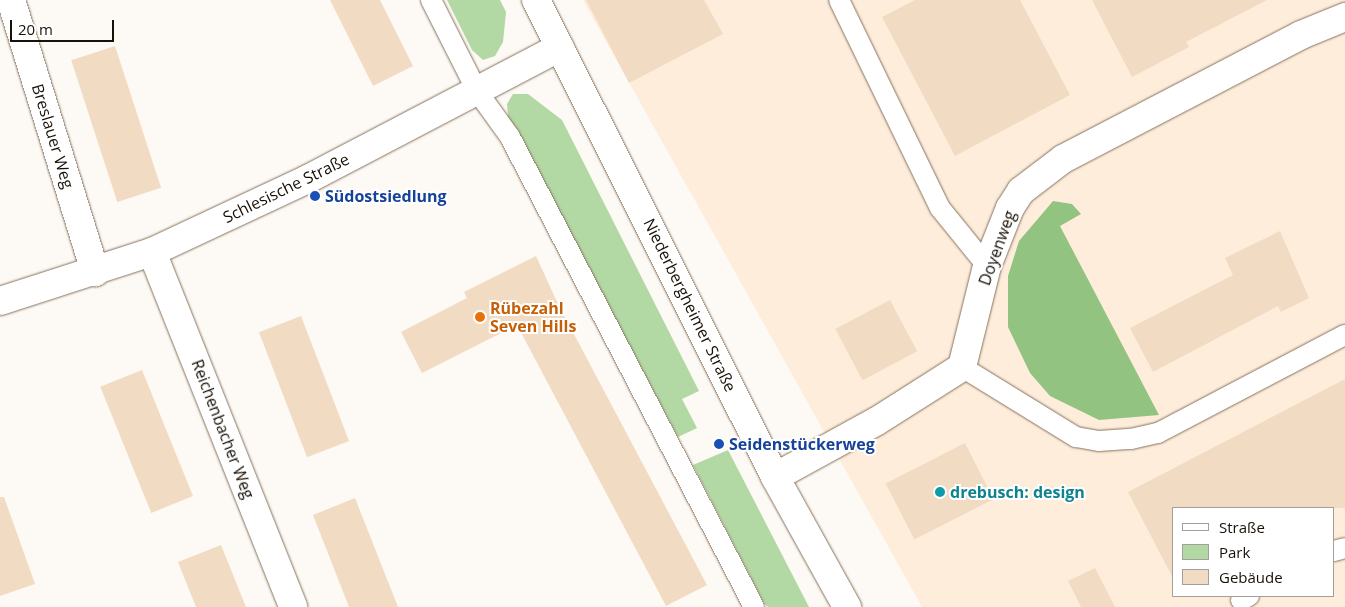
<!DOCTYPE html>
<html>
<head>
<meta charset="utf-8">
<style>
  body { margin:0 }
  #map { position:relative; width:1345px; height:607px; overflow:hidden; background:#fdf9f4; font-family:"Open Sans",sans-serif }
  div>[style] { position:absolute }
  .built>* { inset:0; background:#feeddb }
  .green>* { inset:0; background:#b2d8a4 }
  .forest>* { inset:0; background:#92c380 }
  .building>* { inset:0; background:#f1dcc3; transform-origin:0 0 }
  .roads { filter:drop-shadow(0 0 1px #86725d) drop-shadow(0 0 1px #86725d) }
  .service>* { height:20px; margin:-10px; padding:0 10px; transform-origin:10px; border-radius:10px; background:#fff }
  .minor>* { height:28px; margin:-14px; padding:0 14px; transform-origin:14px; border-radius:14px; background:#fff }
  .secondary>* { height:28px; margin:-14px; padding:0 14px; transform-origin:14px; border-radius:14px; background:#fff }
  .dots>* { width:14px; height:14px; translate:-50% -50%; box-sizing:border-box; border:2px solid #fff; border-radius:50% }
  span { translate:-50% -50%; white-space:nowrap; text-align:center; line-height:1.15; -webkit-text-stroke:4px #fff; paint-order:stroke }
  .street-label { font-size:16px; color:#181108 }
  .transit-label { font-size:16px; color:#164399; font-weight:700 }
  .left { translate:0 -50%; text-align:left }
  .food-label { font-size:16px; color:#c56008; font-weight:700 }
  .culture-label { font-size:16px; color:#0d838f; font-weight:700 }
  .legend { position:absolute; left:1172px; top:507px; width:162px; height:90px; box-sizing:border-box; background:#fff; border:1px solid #a3a09c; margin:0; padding:6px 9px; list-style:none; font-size:15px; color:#181108 }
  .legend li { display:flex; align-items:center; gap:10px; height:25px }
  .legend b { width:25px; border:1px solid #a3a09c }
  .scale { position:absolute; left:10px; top:20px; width:104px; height:22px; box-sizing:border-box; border:2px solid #181108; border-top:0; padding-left:6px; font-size:15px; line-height:18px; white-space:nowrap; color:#181108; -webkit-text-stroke:4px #fff; paint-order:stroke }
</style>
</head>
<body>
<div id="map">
  <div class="built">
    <i style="clip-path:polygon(evenodd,583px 0,1345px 0,1345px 607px,922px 607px,583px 0,1174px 508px,1334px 508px,1334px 596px,1174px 596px,1174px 508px)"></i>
  </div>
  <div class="green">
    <i style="clip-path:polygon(447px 0,500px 0,506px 12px,503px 42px,495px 56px,483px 60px,472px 50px)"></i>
    <i style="clip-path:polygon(513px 94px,528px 94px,562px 120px,699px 391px,682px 399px,697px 428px,678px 437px,508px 117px,507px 104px)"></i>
    <i style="clip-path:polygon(728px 450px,809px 607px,768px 607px,764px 603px,693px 465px)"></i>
  </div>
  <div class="forest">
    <i style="clip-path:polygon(1053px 201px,1072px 204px,1081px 214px,1060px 226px,1159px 415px,1099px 420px,1050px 396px,1030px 373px,1008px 327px,1008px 276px,1019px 241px)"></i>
  </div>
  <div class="building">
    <i style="clip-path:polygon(330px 0,380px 0,413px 66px,373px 86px)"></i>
    <i style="clip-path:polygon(586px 0,704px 0,723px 34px,629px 83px)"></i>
    <i style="clip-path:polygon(915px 0,1020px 0,1070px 95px,955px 156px,882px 17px)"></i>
    <i style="clip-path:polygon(1092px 0,1267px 0,1186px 42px,1189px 47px,1132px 77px)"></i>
    <i style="left:115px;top:46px;width:149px;height:46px;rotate:72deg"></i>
    <i style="clip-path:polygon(1280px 231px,1309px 298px,1281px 312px,1278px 306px,1153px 372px,1130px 328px,1233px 275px,1225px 258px)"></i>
    <i style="clip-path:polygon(536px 256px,558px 304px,707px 585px,666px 606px,517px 325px,422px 373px,401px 332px,467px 298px,464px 292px)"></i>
    <i style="left:890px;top:300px;width:58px;height:62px;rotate:62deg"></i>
    <i style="left:301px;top:316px;width:134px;height:45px;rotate:69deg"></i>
    <i style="left:142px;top:370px;width:136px;height:45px;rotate:68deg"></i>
    <i style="clip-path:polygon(1345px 379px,1345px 508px,1174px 508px,1174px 580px,1128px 492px)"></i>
    <i style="left:965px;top:443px;width:63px;height:89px;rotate:63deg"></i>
    <i style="clip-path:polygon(0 497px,4px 497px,35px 584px,0 596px)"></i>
    <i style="clip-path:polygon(355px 498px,398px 607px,349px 607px,313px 515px)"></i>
    <i style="clip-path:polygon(221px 545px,246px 607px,196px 607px,178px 562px)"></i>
    <i style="clip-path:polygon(1095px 568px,1115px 607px,1081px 607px,1068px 581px)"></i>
  </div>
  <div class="roads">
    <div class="service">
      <i style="left:431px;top:0;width:102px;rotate:63.2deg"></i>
      <i style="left:477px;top:91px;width:57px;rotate:54.3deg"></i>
      <i style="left:510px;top:137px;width:530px;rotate:62.56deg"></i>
      <i style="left:839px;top:0;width:231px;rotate:64.1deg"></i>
      <i style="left:940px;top:208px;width:75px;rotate:51deg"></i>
      <i style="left:962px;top:367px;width:134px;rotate:31.6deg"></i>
      <i style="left:1076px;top:437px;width:23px;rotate:10deg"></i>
      <i style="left:1099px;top:441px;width:32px;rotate:-4deg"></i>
      <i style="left:1131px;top:439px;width:28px;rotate:-13deg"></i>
      <i style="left:1158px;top:433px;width:211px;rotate:-27.7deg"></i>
      <i style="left:1334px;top:551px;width:11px;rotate:-15deg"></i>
      <i style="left:1241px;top:600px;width:9px;rotate:-27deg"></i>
    </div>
    <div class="minor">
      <i style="left:11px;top:0;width:285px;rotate:72.8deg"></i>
      <i style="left:152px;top:252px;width:382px;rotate:68.3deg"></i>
      <i style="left:0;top:301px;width:160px;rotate:-17.9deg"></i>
      <i style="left:152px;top:252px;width:172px;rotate:-25.1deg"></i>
      <i style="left:308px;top:179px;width:284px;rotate:-27.6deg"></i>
      <i style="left:775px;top:477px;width:116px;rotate:-28.8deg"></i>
      <i style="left:877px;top:421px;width:101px;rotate:-32.4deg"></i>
      <i style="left:962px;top:367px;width:104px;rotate:-76.1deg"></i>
      <i style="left:987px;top:266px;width:62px;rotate:-68.4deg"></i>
      <i style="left:1010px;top:208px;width:20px;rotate:-57deg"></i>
      <i style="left:1021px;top:191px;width:53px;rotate:-37.3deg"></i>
      <i style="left:1063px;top:159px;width:268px;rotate:-27.5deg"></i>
      <i style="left:1301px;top:35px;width:48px;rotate:-22.2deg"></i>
    </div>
    <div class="secondary">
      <i style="left:536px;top:0;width:534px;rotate:63.39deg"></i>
      <i style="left:775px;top:477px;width:149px;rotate:61deg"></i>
    </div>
  </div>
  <div class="dots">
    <i style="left:315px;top:196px;background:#1a4fb4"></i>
    <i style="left:480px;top:317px;background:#e8710a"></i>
    <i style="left:719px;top:444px;background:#1a4fb4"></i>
    <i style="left:940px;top:492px;background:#0f9aa8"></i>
  </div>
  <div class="street-label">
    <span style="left:53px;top:136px;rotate:73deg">Breslauer Weg</span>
    <span style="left:286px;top:188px;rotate:-26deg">Schlesische Straße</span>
    <span style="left:997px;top:248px;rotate:-70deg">Doyenweg</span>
    <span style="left:690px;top:305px;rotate:64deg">Niederbergheimer Straße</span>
    <span style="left:223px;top:429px;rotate:69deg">Reichenbacher Weg</span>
  </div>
  <div class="transit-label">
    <span class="left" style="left:325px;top:196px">Südostsiedlung</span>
    <span class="left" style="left:729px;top:444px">Seidenstückerweg</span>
  </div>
  <div class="food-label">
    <span class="left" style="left:490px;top:317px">Rübezahl<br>Seven Hills</span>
  </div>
  <div class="culture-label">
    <span class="left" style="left:950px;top:492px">drebusch: design</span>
  </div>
  <ul class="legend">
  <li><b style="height:6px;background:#fff"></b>Straße</li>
  <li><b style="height:14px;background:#b2d8a4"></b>Park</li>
  <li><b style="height:14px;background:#f1dcc3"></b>Gebäude</li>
  </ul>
  <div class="scale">20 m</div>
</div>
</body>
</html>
